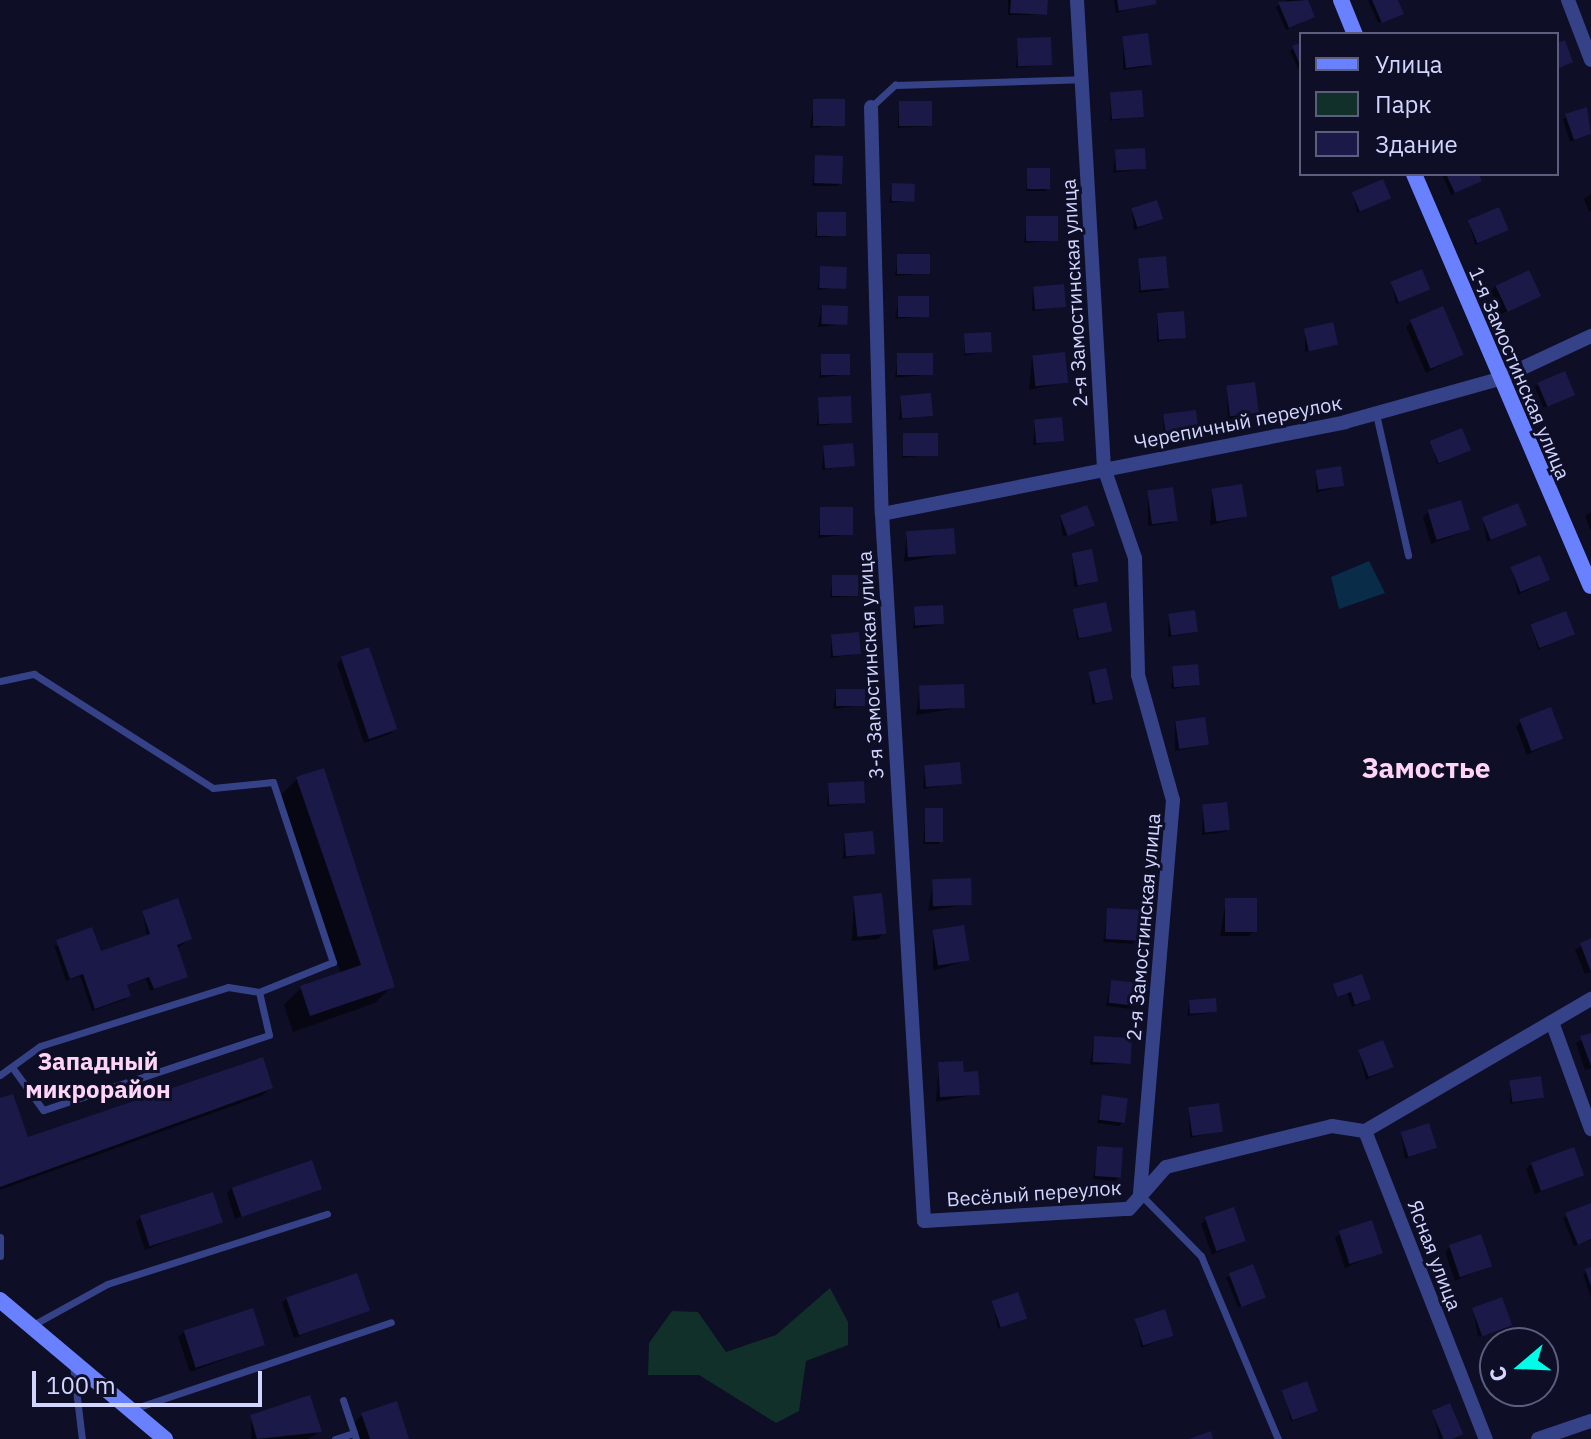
<!DOCTYPE html>
<html>
<head>
<meta charset="utf-8">
<style>
  body { margin:0 }
  #map { position:relative; width:1591px; height:1439px; overflow:hidden; background:#0e0e26; font-family:"IBM Plex Sans",sans-serif }
  div>[style] { position:absolute }
  .green>* { inset:0; background:#103029 }
  .water>* { inset:0; background:#092c49 }
  .shadow>* { inset:0; background:#0007; transform-origin:0 0 }
  .building>* { inset:0; background:#1a1948; transform-origin:0 0 }
  .lane>* { height:7px; margin:-3.5px; padding:0 3.5px; transform-origin:3.5px; border-radius:3.5px; background:#364287 }
  .street>* { height:14px; margin:-7px; padding:0 7px; transform-origin:7px; border-radius:7px; background:#364287 }
  .secondary>* { height:16px; margin:-8px; padding:0 8px; transform-origin:8px; border-radius:8px; background:#6981ff }
  span { translate:-50% -50%; white-space:nowrap; text-align:center; line-height:1.15; -webkit-text-stroke:6px #0e0e26; paint-order:stroke }
  .street-label { font-size:20px; color:#d2d6ff }
  .quarter-label { font-size:24px; color:#ffd4f7; font-weight:700 }
  .district-label { font-size:28px; color:#ffd4f7; font-weight:700 }
  .legend { position:absolute; left:1299px; top:32px; width:260px; height:144px; box-sizing:border-box; background:#0e0e26; border:2px solid #5c5e7d; margin:0; padding:10px 14px; list-style:none; font-size:24px; color:#d2d6ff }
  .legend li { display:flex; align-items:center; gap:16px; height:40px }
  .legend b { width:40px; border:2px solid #5c5e7d }
  .north { position:absolute; left:1479px; top:1327px; width:80px; height:80px; box-sizing:border-box; background:#0e0e26; border:2px solid #5c5e7d; border-radius:50%; rotate:251deg; font-size:22px; font-weight:700; line-height:32px; text-align:center; color:#d2d6ff }
  .north::after { content:''; display:block; margin:auto; width:28px; height:36px; background:#00fde8; clip-path:polygon(50% 0,100% 100%,50% 72%,0 100%) }
  .scale { position:absolute; left:32px; top:1371px; width:230px; height:36px; box-sizing:border-box; border:4px solid #d2d6ff; border-top:0; padding-left:10px; font-size:24px; line-height:28px; white-space:nowrap; color:#d2d6ff; -webkit-text-stroke:6px #0e0e26; paint-order:stroke }
</style>
</head>
<body>
<div id="map">
  <div class="green">
    <i style="clip-path:polygon(830px 1288px,848px 1322px,848px 1345px,806px 1361px,799px 1411px,776px 1423px,699px 1375px,648px 1375px,649px 1343px,672px 1311px,698px 1312px,726px 1352px,776px 1335px)"></i>
  </div>
  <div class="water">
    <i style="clip-path:polygon(1369px 561px,1385px 593px,1339px 609px,1331px 577px)"></i>
  </div>
  <div class="shadow">
    <i style="left:1008px;top:0;width:38px;height:15px"></i>
    <i style="clip-path:polygon(1114px 0,1154px 0,1154px 3px,1116px 13px)"></i>
    <i style="clip-path:polygon(1287px 0,1305px 0,1313px 17px,1286px 30px,1276px 7px)"></i>
    <i style="clip-path:polygon(1368px 0,1396px 0,1401px 13px,1378px 23px)"></i>
    <i style="clip-path:polygon(1123px 38px,1150px 64px,1146px 67px,1123px 70px)"></i>
    <i style="clip-path:polygon(1018px 40px,1050px 64px,1016px 68px)"></i>
    <i style="clip-path:polygon(1301px 44px,1301px 68px,1298px 69px,1290px 51px)"></i>
    <i style="clip-path:polygon(1111px 94px,1142px 116px,1110px 121px)"></i>
    <i style="clip-path:polygon(814px 101px,843px 125px,810px 128px)"></i>
    <i style="clip-path:polygon(900px 104px,931px 126px,897px 128px)"></i>
    <i style="clip-path:polygon(1586px 109px,1591px 134px,1570px 142px,1563px 119px)"></i>
    <i style="clip-path:polygon(1116px 151px,1144px 169px,1113px 173px)"></i>
    <i style="clip-path:polygon(816px 157px,841px 183px,837px 186px,812px 186px)"></i>
    <i style="clip-path:polygon(1028px 170px,1048px 188px,1045px 191px,1026px 191px)"></i>
    <i style="clip-path:polygon(1442px 174px,1477px 174px,1480px 181px,1451px 195px)"></i>
    <i style="clip-path:polygon(893px 185px,913px 201px,889px 203px)"></i>
    <i style="clip-path:polygon(1353px 194px,1389px 198px,1357px 213px)"></i>
    <i style="clip-path:polygon(1591px 194px,1591px 211px,1589px 212px,1584px 199px)"></i>
    <i style="clip-path:polygon(1132px 210px,1161px 219px,1134px 230px)"></i>
    <i style="clip-path:polygon(818px 214px,844px 235px,815px 238px)"></i>
    <i style="clip-path:polygon(1027px 218px,1057px 240px,1024px 243px)"></i>
    <i style="clip-path:polygon(1469px 222px,1507px 230px,1475px 245px)"></i>
    <i style="clip-path:polygon(898px 256px,928px 273px,895px 276px)"></i>
    <i style="clip-path:polygon(1139px 261px,1167px 287px,1164px 290px,1139px 293px)"></i>
    <i style="clip-path:polygon(821px 268px,844px 287px,817px 290px)"></i>
    <i style="clip-path:polygon(1392px 284px,1428px 288px,1396px 304px)"></i>
    <i style="clip-path:polygon(1496px 286px,1538px 295px,1500px 315px,1490px 292px)"></i>
    <i style="clip-path:polygon(1033px 288px,1064px 306px,1032px 311px)"></i>
    <i style="clip-path:polygon(899px 298px,927px 316px,895px 319px)"></i>
    <i style="clip-path:polygon(822px 307px,846px 324px,818px 327px)"></i>
    <i style="clip-path:polygon(1157px 316px,1184px 337px,1157px 342px)"></i>
    <i style="clip-path:polygon(1411px 322px,1462px 354px,1426px 373px,1406px 327px)"></i>
    <i style="clip-path:polygon(1305px 330px,1335px 343px,1305px 352px)"></i>
    <i style="clip-path:polygon(965px 335px,990px 351px,964px 356px)"></i>
    <i style="clip-path:polygon(898px 356px,931px 374px,895px 378px)"></i>
    <i style="clip-path:polygon(822px 357px,848px 374px,819px 378px)"></i>
    <i style="clip-path:polygon(1032px 357px,1066px 382px,1029px 390px)"></i>
    <i style="left:1564px;top:374px;width:23px;height:32px;rotate:67deg"></i>
    <i style="clip-path:polygon(1227px 388px,1257px 413px,1228px 420px)"></i>
    <i style="clip-path:polygon(901px 397px,931px 415px,899px 420px)"></i>
    <i style="clip-path:polygon(819px 399px,850px 422px,817px 426px)"></i>
    <i style="clip-path:polygon(1164px 415px,1196px 434px,1163px 441px)"></i>
    <i style="clip-path:polygon(1035px 420px,1062px 440px,1033px 445px)"></i>
    <i style="clip-path:polygon(904px 435px,936px 454px,902px 458px)"></i>
    <i style="clip-path:polygon(1432px 443px,1469px 449px,1437px 465px)"></i>
    <i style="clip-path:polygon(824px 447px,853px 465px,822px 470px)"></i>
    <i style="clip-path:polygon(1316px 473px,1342px 485px,1316px 493px)"></i>
    <i style="clip-path:polygon(1212px 490px,1244px 517px,1210px 525px)"></i>
    <i style="clip-path:polygon(1148px 492px,1176px 520px,1172px 523px,1148px 526px)"></i>
    <i style="clip-path:polygon(821px 510px,851px 534px,818px 538px)"></i>
    <i style="clip-path:polygon(1428px 512px,1468px 530px,1431px 544px,1423px 517px)"></i>
    <i style="clip-path:polygon(1591px 512px,1591px 531px,1585px 516px)"></i>
    <i style="clip-path:polygon(1060px 516px,1092px 526px,1063px 537px)"></i>
    <i style="clip-path:polygon(1483px 520px,1525px 524px,1487px 542px)"></i>
    <i style="clip-path:polygon(907px 533px,953px 553px,904px 562px)"></i>
    <i style="clip-path:polygon(1072px 555px,1096px 580px,1092px 583px,1074px 587px)"></i>
    <i style="clip-path:polygon(1512px 569px,1548px 580px,1518px 595px)"></i>
    <i style="clip-path:polygon(833px 577px,856px 596px,830px 598px)"></i>
    <i style="clip-path:polygon(915px 609px,942px 624px,913px 629px)"></i>
    <i style="clip-path:polygon(1074px 611px,1110px 630px,1077px 640px)"></i>
    <i style="clip-path:polygon(1169px 615px,1196px 632px,1168px 637px)"></i>
    <i style="clip-path:polygon(1532px 627px,1573px 633px,1538px 650px)"></i>
    <i style="clip-path:polygon(832px 635px,859px 654px,830px 658px)"></i>
    <i style="clip-path:polygon(342px 658px,396px 728px,390px 734px,364px 743px,337px 664px)"></i>
    <i style="clip-path:polygon(1173px 667px,1198px 685px,1171px 689px)"></i>
    <i style="clip-path:polygon(1089px 674px,1111px 698px,1108px 701px,1092px 705px)"></i>
    <i style="clip-path:polygon(920px 688px,963px 707px,916px 715px)"></i>
    <i style="clip-path:polygon(836px 691px,862px 705px,833px 709px)"></i>
    <i style="clip-path:polygon(1521px 721px,1561px 738px,1527px 755px,1516px 727px)"></i>
    <i style="clip-path:polygon(1175px 723px,1207px 745px,1175px 751px)"></i>
    <i style="clip-path:polygon(925px 767px,960px 783px,923px 789px)"></i>
    <i style="clip-path:polygon(297px 779px,392px 986px,375px 1003px,293px 1032px,284px 1005px,301px 988px,341px 974px,280px 796px)"></i>
    <i style="clip-path:polygon(829px 785px,863px 802px,827px 807px)"></i>
    <i style="clip-path:polygon(1203px 806px,1228px 829px,1225px 832px,1202px 835px)"></i>
    <i style="clip-path:polygon(926px 810px,941px 841px,938px 844px,923px 844px)"></i>
    <i style="clip-path:polygon(844px 836px,873px 853px,843px 859px)"></i>
    <i style="clip-path:polygon(933px 882px,970px 904px,928px 911px)"></i>
    <i style="clip-path:polygon(854px 897px,884px 933px,878px 939px,852px 941px)"></i>
    <i style="clip-path:polygon(1226px 900px,1254px 931px,1249px 936px,1220px 936px)"></i>
    <i style="clip-path:polygon(1108px 910px,1136px 940px,1133px 944px,1103px 942px)"></i>
    <i style="clip-path:polygon(143px 913px,190px 939px,176px 949px,186px 977px,150px 991px,146px 979px,125px 986px,126px 999px,92px 1011px,80px 976px,66px 981px,54px 945px,99px 954px,147px 937px)"></i>
    <i style="clip-path:polygon(933px 932px,968px 960px,933px 971px)"></i>
    <i style="clip-path:polygon(1591px 940px,1591px 972px,1585px 974px,1575px 950px)"></i>
    <i style="clip-path:polygon(1361px 976px,1365px 1002px,1352px 1007px,1347px 993px,1336px 997px,1334px 986px)"></i>
    <i style="clip-path:polygon(1111px 982px,1134px 1005px,1131px 1009px,1106px 1006px)"></i>
    <i style="clip-path:polygon(1190px 1001px,1215px 1012px,1187px 1016px)"></i>
    <i style="clip-path:polygon(1591px 1035px,1591px 1068px,1585px 1070px,1576px 1043px)"></i>
    <i style="clip-path:polygon(1094px 1038px,1129px 1063px,1090px 1065px)"></i>
    <i style="clip-path:polygon(1359px 1053px,1392px 1067px,1366px 1080px)"></i>
    <i style="clip-path:polygon(939px 1064px,962px 1074px,978px 1094px,936px 1102px)"></i>
    <i style="clip-path:polygon(1510px 1082px,1542px 1098px,1510px 1104px)"></i>
    <i style="clip-path:polygon(271px 1088px,263px 1095px,0 1190px,0 1100px,27px 1139px)"></i>
    <i style="clip-path:polygon(1103px 1097px,1122px 1123px,1119px 1126px,1097px 1123px)"></i>
    <i style="clip-path:polygon(1189px 1110px,1221px 1131px,1190px 1138px)"></i>
    <i style="clip-path:polygon(1401px 1134px,1434px 1148px,1405px 1159px)"></i>
    <i style="clip-path:polygon(1098px 1148px,1118px 1178px,1115px 1181px,1093px 1179px)"></i>
    <i style="clip-path:polygon(1532px 1163px,1581px 1174px,1535px 1194px,1526px 1169px)"></i>
    <i style="clip-path:polygon(232px 1188px,319px 1189px,235px 1219px,227px 1193px)"></i>
    <i style="clip-path:polygon(1591px 1205px,1591px 1240px,1574px 1246px,1563px 1218px)"></i>
    <i style="clip-path:polygon(141px 1217px,220px 1221px,145px 1250px,136px 1222px)"></i>
    <i style="clip-path:polygon(1207px 1218px,1243px 1240px,1212px 1255px,1201px 1224px)"></i>
    <i style="clip-path:polygon(1341px 1233px,1381px 1252px,1345px 1268px,1335px 1238px)"></i>
    <i style="clip-path:polygon(1450px 1247px,1490px 1265px,1455px 1281px,1445px 1252px)"></i>
    <i style="left:1252px;top:1267px;width:32px;height:28px;rotate:68deg"></i>
    <i style="clip-path:polygon(1591px 1269px,1591px 1298px,1583px 1274px)"></i>
    <i style="clip-path:polygon(287px 1298px,368px 1310px,294px 1338px,282px 1303px)"></i>
    <i style="clip-path:polygon(993px 1303px,1025px 1317px,998px 1329px)"></i>
    <i style="clip-path:polygon(1473px 1309px,1510px 1324px,1478px 1337px)"></i>
    <i style="clip-path:polygon(1136px 1322px,1172px 1335px,1141px 1348px)"></i>
    <i style="clip-path:polygon(184px 1332px,263px 1345px,190px 1372px,178px 1337px)"></i>
    <i style="clip-path:polygon(1495px 1368px,1495px 1389px,1489px 1373px)"></i>
    <i style="clip-path:polygon(1496px 1391px,1532px 1391px,1500px 1404px)"></i>
    <i style="clip-path:polygon(1284px 1392px,1316px 1411px,1291px 1422px)"></i>
    <i style="clip-path:polygon(1433px 1412px,1461px 1434px,1439px 1439px)"></i>
    <i style="clip-path:polygon(362px 1415px,407px 1439px,360px 1439px,355px 1422px)"></i>
    <i style="clip-path:polygon(251px 1417px,319px 1432px,308px 1439px,251px 1439px)"></i>
  </div>
  <div class="building">
    <i style="clip-path:polygon(1011px 0,1048px 0,1047px 15px,1010px 13px)"></i>
    <i style="clip-path:polygon(1117px 0,1156px 0,1156px 4px,1119px 11px)"></i>
    <i style="clip-path:polygon(1308px 0,1315px 17px,1289px 28px,1278px 2px)"></i>
    <i style="clip-path:polygon(1372px 0,1398px 0,1404px 14px,1382px 23px)"></i>
    <i style="left:1148px;top:33px;width:32px;height:26px;rotate:83deg"></i>
    <i style="left:1051px;top:37px;width:28px;height:34px;rotate:88deg"></i>
    <i style="clip-path:polygon(1565px 40px,1573px 62px,1557px 69px,1557px 43px)"></i>
    <i style="clip-path:polygon(1301px 42px,1301px 67px,1292px 46px)"></i>
    <i style="left:1142px;top:90px;width:27px;height:32px;rotate:86deg"></i>
    <i style="left:813px;top:99px;width:32px;height:27px"></i>
    <i style="left:899px;top:101px;width:33px;height:25px"></i>
    <i style="clip-path:polygon(1587px 107px,1591px 134px,1574px 140px,1565px 114px)"></i>
    <i style="left:1145px;top:148px;width:21px;height:30px;rotate:87deg"></i>
    <i style="left:815px;top:155px;width:28px;height:28px;rotate:2deg"></i>
    <i style="left:1027px;top:168px;width:23px;height:21px"></i>
    <i style="clip-path:polygon(1446px 174px,1479px 174px,1482px 181px,1455px 193px)"></i>
    <i style="left:1383px;top:179px;width:21px;height:34px;rotate:67deg"></i>
    <i style="left:892px;top:183px;width:23px;height:18px;rotate:2deg"></i>
    <i style="left:1157px;top:200px;width:20px;height:27px;rotate:72deg"></i>
    <i style="left:1499px;top:207px;width:25px;height:34px;rotate:67deg"></i>
    <i style="left:817px;top:212px;width:29px;height:24px"></i>
    <i style="left:1026px;top:216px;width:32px;height:25px"></i>
    <i style="left:897px;top:254px;width:33px;height:20px"></i>
    <i style="left:1166px;top:256px;width:32px;height:28px;rotate:85deg"></i>
    <i style="left:820px;top:266px;width:27px;height:22px;rotate:2deg"></i>
    <i style="left:1422px;top:269px;width:22px;height:34px;rotate:68deg"></i>
    <i style="left:1529px;top:270px;width:29px;height:37px;rotate:65deg"></i>
    <i style="left:1064px;top:284px;width:23px;height:31px;rotate:85deg"></i>
    <i style="left:898px;top:296px;width:31px;height:21px"></i>
    <i style="left:822px;top:305px;width:26px;height:19px;rotate:2deg"></i>
    <i style="left:1443px;top:306px;width:53px;height:36px;rotate:67deg"></i>
    <i style="left:1184px;top:311px;width:27px;height:27px;rotate:86deg"></i>
    <i style="left:1333px;top:322px;width:23px;height:30px;rotate:77deg"></i>
    <i style="left:991px;top:332px;width:20px;height:27px;rotate:87deg"></i>
    <i style="left:1065px;top:352px;width:31px;height:33px;rotate:84deg"></i>
    <i style="left:933px;top:353px;width:22px;height:36px;rotate:90deg"></i>
    <i style="left:850px;top:354px;width:21px;height:29px;rotate:90deg"></i>
    <i style="left:1565px;top:371px;width:26px;height:30px;rotate:67deg"></i>
    <i style="left:1255px;top:382px;width:31px;height:29px;rotate:83deg"></i>
    <i style="left:931px;top:393px;width:23px;height:31px;rotate:85deg"></i>
    <i style="left:851px;top:396px;width:27px;height:33px;rotate:88deg"></i>
    <i style="left:1196px;top:410px;width:25px;height:33px;rotate:83deg"></i>
    <i style="left:1062px;top:417px;width:24px;height:28px;rotate:85deg"></i>
    <i style="left:1462px;top:428px;width:24px;height:35px;rotate:68deg"></i>
    <i style="left:903px;top:433px;width:35px;height:23px"></i>
    <i style="left:853px;top:443px;width:23px;height:30px;rotate:85deg"></i>
    <i style="left:1341px;top:466px;width:20px;height:26px;rotate:81deg"></i>
    <i style="left:1242px;top:484px;width:33px;height:31px;rotate:81deg"></i>
    <i style="left:1173px;top:487px;width:34px;height:26px;rotate:82deg"></i>
    <i style="left:1461px;top:500px;width:31px;height:35px;rotate:73deg"></i>
    <i style="left:1518px;top:503px;width:24px;height:39px;rotate:68deg"></i>
    <i style="left:1087px;top:505px;width:22px;height:29px;rotate:69deg"></i>
    <i style="left:853px;top:507px;width:28px;height:33px;rotate:90deg"></i>
    <i style="left:954px;top:528px;width:26px;height:48px;rotate:86deg"></i>
    <i style="left:1092px;top:549px;width:33px;height:21px;rotate:79deg"></i>
    <i style="left:1540px;top:555px;width:27px;height:32px;rotate:68deg"></i>
    <i style="left:832px;top:575px;width:26px;height:21px"></i>
    <i style="left:1106px;top:602px;width:30px;height:34px;rotate:78deg"></i>
    <i style="left:943px;top:605px;width:19px;height:29px;rotate:87deg"></i>
    <i style="left:1195px;top:610px;width:22px;height:27px;rotate:82deg"></i>
    <i style="left:1566px;top:611px;width:25px;height:38px;rotate:69deg"></i>
    <i style="left:859px;top:632px;width:22px;height:28px;rotate:85deg"></i>
    <i style="left:369px;top:647px;width:87px;height:30px;rotate:71deg"></i>
    <i style="left:1198px;top:664px;width:21px;height:26px;rotate:85deg"></i>
    <i style="left:1106px;top:668px;width:32px;height:18px;rotate:77deg"></i>
    <i style="left:964px;top:684px;width:24px;height:45px;rotate:88deg"></i>
    <i style="left:836px;top:689px;width:29px;height:17px"></i>
    <i style="left:1551px;top:707px;width:34px;height:34px;rotate:69deg"></i>
    <i style="left:1205px;top:717px;width:28px;height:30px;rotate:82deg"></i>
    <i style="left:960px;top:762px;width:22px;height:36px;rotate:85deg"></i>
    <i style="clip-path:polygon(324px 768px,395px 987px,310px 1016px,300px 986px,361px 965px,296px 777px)"></i>
    <i style="left:864px;top:781px;width:22px;height:36px;rotate:87deg"></i>
    <i style="left:1227px;top:802px;width:28px;height:25px;rotate:84deg"></i>
    <i style="left:925px;top:808px;width:18px;height:34px"></i>
    <i style="left:873px;top:831px;width:23px;height:29px;rotate:85deg"></i>
    <i style="left:971px;top:878px;width:27px;height:39px;rotate:88deg"></i>
    <i style="left:882px;top:893px;width:41px;height:29px;rotate:84deg"></i>
    <i style="clip-path:polygon(178px 898px,192px 939px,177px 945px,188px 977px,154px 989px,149px 977px,127px 985px,131px 996px,95px 1009px,83px 974px,70px 979px,56px 940px,92px 927px,101px 951px,150px 934px,142px 911px)"></i>
    <i style="left:1225px;top:898px;width:32px;height:34px"></i>
    <i style="left:1107px;top:908px;width:33px;height:31px;rotate:3deg"></i>
    <i style="left:964px;top:925px;width:36px;height:32px;rotate:81deg"></i>
    <i style="clip-path:polygon(1591px 938px,1591px 972px,1580px 943px)"></i>
    <i style="clip-path:polygon(1362px 974px,1371px 999px,1355px 1005px,1351px 992px,1337px 997px,1333px 984px)"></i>
    <i style="left:1111px;top:980px;width:27px;height:23px;rotate:6deg"></i>
    <i style="left:1216px;top:998px;width:14px;height:27px;rotate:86deg"></i>
    <i style="clip-path:polygon(1591px 1033px,1591px 1066px,1580px 1036px)"></i>
    <i style="left:1094px;top:1036px;width:38px;height:26px;rotate:3deg"></i>
    <i style="left:1383px;top:1040px;width:29px;height:27px;rotate:68deg"></i>
    <i style="clip-path:polygon(263px 1057px,273px 1088px,0 1187px,0 1098px,13px 1094px,28px 1137px)"></i>
    <i style="clip-path:polygon(963px 1061px,964px 1072px,978px 1071px,980px 1095px,940px 1097px,938px 1062px)"></i>
    <i style="left:1541px;top:1076px;width:22px;height:32px;rotate:82deg"></i>
    <i style="left:1102px;top:1095px;width:26px;height:25px;rotate:7deg"></i>
    <i style="left:1219px;top:1103px;width:29px;height:31px;rotate:82deg"></i>
    <i style="left:1429px;top:1123px;width:26px;height:30px;rotate:72deg"></i>
    <i style="left:1097px;top:1146px;width:26px;height:30px;rotate:4deg"></i>
    <i style="left:1574px;top:1147px;width:30px;height:46px;rotate:70deg"></i>
    <i style="left:312px;top:1160px;width:31px;height:85px;rotate:71deg"></i>
    <i style="left:213px;top:1192px;width:32px;height:77px;rotate:72deg"></i>
    <i style="clip-path:polygon(1591px 1203px,1591px 1239px,1578px 1245px,1565px 1213px)"></i>
    <i style="left:1234px;top:1207px;width:36px;height:31px;rotate:71deg"></i>
    <i style="left:1372px;top:1220px;width:35px;height:35px;rotate:72deg"></i>
    <i style="left:1481px;top:1234px;width:34px;height:34px;rotate:71deg"></i>
    <i style="left:1253px;top:1264px;width:36px;height:26px;rotate:69deg"></i>
    <i style="clip-path:polygon(1591px 1267px,1591px 1286px,1585px 1269px)"></i>
    <i style="left:357px;top:1273px;width:40px;height:75px;rotate:71deg"></i>
    <i style="left:1018px;top:1292px;width:28px;height:28px;rotate:71deg"></i>
    <i style="left:1502px;top:1297px;width:30px;height:32px;rotate:70deg"></i>
    <i style="left:253px;top:1308px;width:39px;height:73px;rotate:72deg"></i>
    <i style="left:1165px;top:1309px;width:28px;height:32px;rotate:72deg"></i>
    <i style="left:1307px;top:1381px;width:32px;height:27px;rotate:70deg"></i>
    <i style="clip-path:polygon(1502px 1391px,1531px 1391px,1506px 1400px)"></i>
    <i style="clip-path:polygon(310px 1395px,322px 1432px,257px 1439px,250px 1415px)"></i>
    <i style="clip-path:polygon(397px 1401px,409px 1439px,370px 1439px,361px 1413px)"></i>
    <i style="left:1450px;top:1403px;width:34px;height:20px;rotate:67deg"></i>
    <i style="clip-path:polygon(1211px 1431px,1213px 1439px,1189px 1439px)"></i>
  </div>
  <div class="lane">
    <i style="left:871px;top:107px;width:33px;rotate:-43deg"></i>
    <i style="left:895px;top:85px;width:186px;rotate:-1.8deg"></i>
    <i style="left:1376px;top:414px;width:145px;rotate:77.2deg"></i>
    <i style="left:0;top:681px;width:35px;rotate:-12deg"></i>
    <i style="left:34px;top:674px;width:212px;rotate:32.5deg"></i>
    <i style="left:213px;top:788px;width:60px;rotate:-5.7deg"></i>
    <i style="left:273px;top:782px;width:190px;rotate:71.6deg"></i>
    <i style="left:333px;top:962px;width:80px;rotate:157.9deg"></i>
    <i style="left:259px;top:992px;width:44px;rotate:76.9deg"></i>
    <i style="left:269px;top:1035px;width:238px;rotate:161.6deg"></i>
    <i style="left:43px;top:1110px;width:49px;rotate:-125.9deg"></i>
    <i style="left:0;top:1075px;width:49px;rotate:-35.9deg"></i>
    <i style="left:40px;top:1046px;width:197px;rotate:-17.4deg"></i>
    <i style="left:228px;top:987px;width:31px;rotate:9deg"></i>
    <i style="left:1140px;top:1194px;width:87px;rotate:45.5deg"></i>
    <i style="left:1201px;top:1256px;width:199px;rotate:67.2deg"></i>
    <i style="left:0;top:1237px;width:19px;rotate:90deg"></i>
    <i style="left:31px;top:1326px;width:87px;rotate:-28.9deg"></i>
    <i style="left:107px;top:1284px;width:231px;rotate:-17.7deg"></i>
    <i style="left:73px;top:1364px;width:76px;rotate:83.2deg"></i>
    <i style="left:343px;top:1400px;width:41px;rotate:71.6deg"></i>
    <i style="left:133px;top:1409px;width:272px;rotate:-18.6deg"></i>
    <i style="left:335px;top:1439px;width:20px;rotate:-18deg"></i>
  </div>
  <div class="street">
    <i style="left:1077px;top:0;width:469px;rotate:86.7deg"></i>
    <i style="left:1104px;top:468px;width:95px;rotate:71deg"></i>
    <i style="left:1135px;top:558px;width:117px;rotate:88.5deg"></i>
    <i style="left:1138px;top:675px;width:130px;rotate:74.4deg"></i>
    <i style="left:1173px;top:800px;width:395px;rotate:94.8deg"></i>
    <i style="left:1568px;top:0;width:64px;rotate:69deg"></i>
    <i style="left:871px;top:107px;width:407px;rotate:88.5deg"></i>
    <i style="left:882px;top:514px;width:708px;rotate:86.6deg"></i>
    <i style="left:924px;top:1221px;width:205px;rotate:-3.4deg"></i>
    <i style="left:1129px;top:1209px;width:56px;rotate:-48.6deg"></i>
    <i style="left:1166px;top:1167px;width:171px;rotate:-13.9deg"></i>
    <i style="left:1332px;top:1126px;width:33px;rotate:9deg"></i>
    <i style="left:882px;top:514px;width:472px;rotate:-11.2deg"></i>
    <i style="left:1345px;top:422px;width:160px;rotate:-15.6deg"></i>
    <i style="left:1499px;top:379px;width:102px;rotate:-25.1deg"></i>
    <i style="left:1552px;top:1022px;width:114px;rotate:70deg"></i>
    <i style="left:1365px;top:1131px;width:331px;rotate:68.6deg"></i>
    <i style="left:1365px;top:1131px;width:262px;rotate:-30.3deg"></i>
    <i style="left:1538px;top:1439px;width:56px;rotate:-18.8deg"></i>
  </div>
  <div class="secondary">
    <i style="left:1341px;top:0;width:37px;rotate:68deg"></i>
    <i style="left:1414px;top:174px;width:448px;rotate:66.8deg"></i>
    <i style="left:0;top:1300px;width:216px;rotate:40.1deg"></i>
  </div>
  <div class="street-label">
    <span style="left:1074px;top:293px;rotate:-93deg">2-я Замостинская улица</span>
    <span style="left:1520px;top:373px;rotate:67deg">1-я Замостинская улица</span>
    <span style="left:1238px;top:422px;rotate:-11deg">Черепичный переулок</span>
    <span style="left:870px;top:665px;rotate:-93deg">3-я Замостинская улица</span>
    <span style="left:1143px;top:927px;rotate:-85deg">2-я Замостинская улица</span>
    <span style="left:1034px;top:1193px;rotate:-4deg">Весёлый переулок</span>
    <span style="left:1435px;top:1255px;rotate:69deg">Ясная улица</span>
  </div>
  <div class="quarter-label">
    <span style="left:98px;top:1076px">Западный<br>микрорайон</span>
  </div>
  <div class="district-label">
    <span style="left:1426px;top:768px">Замостье</span>
  </div>
  <ul class="legend">
  <li><b style="height:10px;background:#6981ff"></b>Улица</li>
  <li><b style="height:22px;background:#103029"></b>Парк</li>
  <li><b style="height:22px;background:#1a1948"></b>Здание</li>
  </ul>
  <div class="north">С</div>
  <div class="scale">100 m</div>
</div>
</body>
</html>
